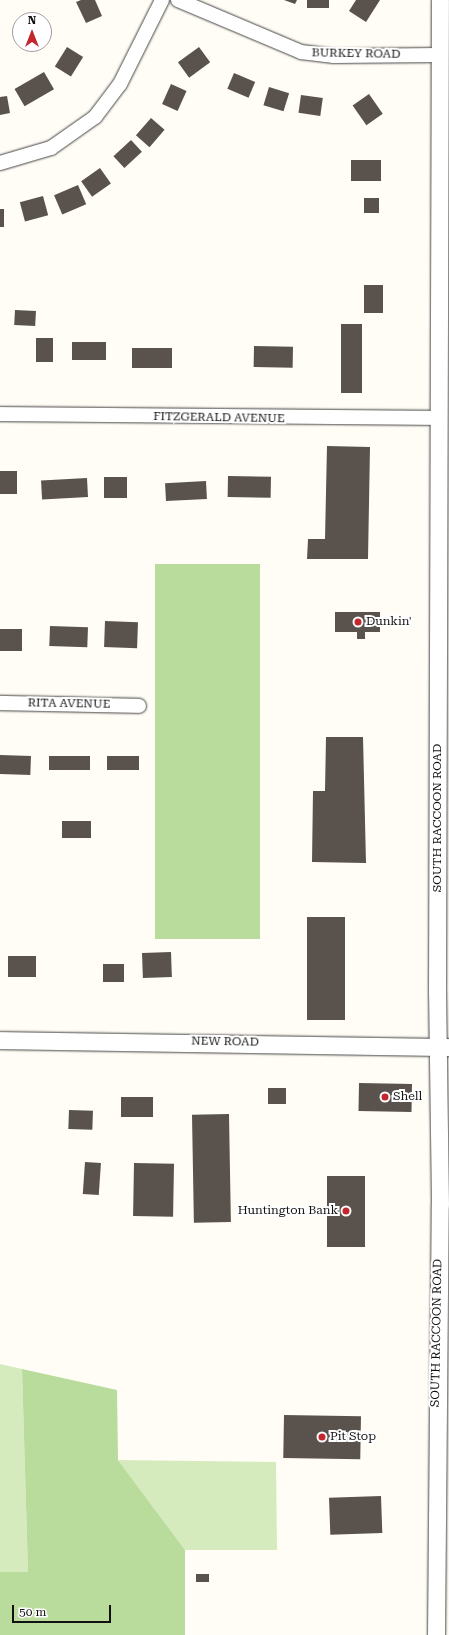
<!DOCTYPE html>
<html>
<head>
<meta charset="utf-8">
<style>
  body { margin:0 }
  #map { position:relative; width:449px; height:1635px; overflow:hidden; background:#fffdf5; font-family:"Roboto Serif",serif }
  div>[style] { position:absolute }
  .green>* { inset:0; background:#d5ebbd }
  .forest>* { inset:0; background:#b9dc9c; transform-origin:0 0 }
  .building>* { inset:0; background:#5a524d; transform-origin:0 0 }
  .roads { filter:drop-shadow(0 0 1px #444) drop-shadow(0 0 1px #444) }
  .minor>* { height:14px; margin:-7px; padding:0 7px; transform-origin:7px; border-radius:7px; background:#fff }
  .tertiary>* { height:17px; margin:-8.5px; padding:0 8.5px; transform-origin:8.5px; border-radius:8.5px; background:#fff }
  .dots>* { width:11px; height:11px; translate:-50% -50%; box-sizing:border-box; border:2px solid #fff; border-radius:50% }
  span { translate:-50% -50%; white-space:nowrap; text-align:center; line-height:1.15; -webkit-text-stroke:4px #fff; paint-order:stroke }
  .street-label { font-size:12px; color:#111 }
  .poi-label { font-size:12px; color:#111 }
  .left { translate:0 -50%; text-align:left }
  .right { translate:-100% -50%; text-align:right }
  .north { position:absolute; left:12px; top:12px; width:40px; height:40px; box-sizing:border-box; background:#fff; border:1px solid #a0a0a0; border-radius:50%; rotate:0deg; font-size:11px; font-weight:700; line-height:16px; text-align:center; color:#111 }
  .north::after { content:''; display:block; margin:auto; width:14px; height:18px; background:#c4262e; clip-path:polygon(50% 0,100% 100%,50% 72%,0 100%) }
  .scale { position:absolute; left:12px; top:1605px; width:99px; height:18px; box-sizing:border-box; border:2px solid #111; border-top:0; padding-left:5px; font-size:12px; line-height:14px; white-space:nowrap; color:#111; -webkit-text-stroke:3px #fff; paint-order:stroke }
</style>
</head>
<body>
<div id="map">
  <div class="green">
    <i style="clip-path:polygon(0 1364px,22px 1369px,28px 1572px,0 1572px)"></i>
    <i style="clip-path:polygon(118px 1460px,276px 1462px,277px 1550px,185px 1550px)"></i>
  </div>
  <div class="forest">
    <i style="left:155px;top:564px;width:105px;height:375px"></i>
    <i style="clip-path:polygon(22px 1369px,117px 1390px,118px 1460px,185px 1550px,185px 1635px,0 1635px,0 1572px,28px 1572px)"></i>
  </div>
  <div class="building">
    <i style="clip-path:polygon(81px 0,95px 0,102px 16px,86px 23px,76px 2px)"></i>
    <i style="clip-path:polygon(284px 0,297px 0,295px 4px)"></i>
    <i style="left:307px;top:0;width:22px;height:8px"></i>
    <i style="clip-path:polygon(356px 0,380px 0,366px 22px,349px 11px)"></i>
    <i style="left:67px;top:47px;width:19px;height:23px;rotate:32deg"></i>
    <i style="left:199px;top:47px;width:19px;height:26px;rotate:54deg"></i>
    <i style="left:44px;top:72px;width:20px;height:34px;rotate:60deg"></i>
    <i style="left:234px;top:73px;width:23px;height:17px;rotate:23deg"></i>
    <i style="left:171px;top:84px;width:17px;height:22px;rotate:24deg"></i>
    <i style="left:269px;top:87px;width:21px;height:19px;rotate:17deg"></i>
    <i style="left:369px;top:94px;width:24px;height:20px;rotate:55deg"></i>
    <i style="left:301px;top:95px;width:22px;height:18px;rotate:8deg"></i>
    <i style="clip-path:polygon(7px 96px,10px 113px,0 115px,0 97px)"></i>
    <i style="left:151px;top:118px;width:18px;height:23px;rotate:41deg"></i>
    <i style="left:131px;top:140px;width:16px;height:24px;rotate:47deg"></i>
    <i style="left:381px;top:160px;width:21px;height:30px;rotate:90deg"></i>
    <i style="left:100px;top:168px;width:19px;height:23px;rotate:55deg"></i>
    <i style="left:78px;top:185px;width:21px;height:26px;rotate:67deg"></i>
    <i style="left:43px;top:196px;width:20px;height:24px;rotate:75deg"></i>
    <i style="left:364px;top:198px;width:15px;height:15px"></i>
    <i style="left:0;top:209px;width:4px;height:18px"></i>
    <i style="left:364px;top:285px;width:19px;height:28px"></i>
    <i style="left:15px;top:310px;width:21px;height:15px;rotate:3deg"></i>
    <i style="left:341px;top:324px;width:21px;height:69px"></i>
    <i style="left:36px;top:338px;width:17px;height:24px"></i>
    <i style="left:72px;top:342px;width:34px;height:18px"></i>
    <i style="left:254px;top:346px;width:39px;height:21px;rotate:1deg"></i>
    <i style="left:132px;top:348px;width:40px;height:20px"></i>
    <i style="clip-path:polygon(327px 446px,370px 447px,368px 559px,307px 559px,308px 539px,325px 539px)"></i>
    <i style="left:17px;top:471px;width:23px;height:17px;rotate:90deg"></i>
    <i style="left:228px;top:476px;width:43px;height:21px;rotate:1deg"></i>
    <i style="left:104px;top:477px;width:23px;height:21px"></i>
    <i style="left:87px;top:478px;width:19px;height:46px;rotate:87deg"></i>
    <i style="left:206px;top:481px;width:18px;height:41px;rotate:87deg"></i>
    <i style="clip-path:polygon(335px 612px,380px 612px,380px 632px,365px 632px,365px 639px,357px 639px,357px 632px,335px 632px)"></i>
    <i style="left:105px;top:621px;width:33px;height:26px;rotate:2deg"></i>
    <i style="left:50px;top:626px;width:38px;height:20px;rotate:2deg"></i>
    <i style="left:22px;top:629px;width:22px;height:22px;rotate:90deg"></i>
    <i style="clip-path:polygon(326px 737px,363px 737px,366px 863px,312px 862px,313px 791px,325px 791px)"></i>
    <i style="left:0;top:755px;width:31px;height:19px;rotate:2deg"></i>
    <i style="left:90px;top:756px;width:14px;height:41px;rotate:90deg"></i>
    <i style="left:107px;top:756px;width:32px;height:14px"></i>
    <i style="left:62px;top:821px;width:29px;height:17px"></i>
    <i style="left:307px;top:917px;width:38px;height:103px"></i>
    <i style="left:171px;top:952px;width:25px;height:29px;rotate:88deg"></i>
    <i style="left:8px;top:956px;width:28px;height:21px"></i>
    <i style="left:124px;top:964px;width:18px;height:21px;rotate:90deg"></i>
    <i style="left:359px;top:1083px;width:53px;height:28px;rotate:1deg"></i>
    <i style="left:268px;top:1088px;width:18px;height:16px"></i>
    <i style="left:121px;top:1097px;width:32px;height:20px"></i>
    <i style="left:69px;top:1110px;width:24px;height:19px;rotate:2deg"></i>
    <i style="left:229px;top:1114px;width:108px;height:37px;rotate:89deg"></i>
    <i style="left:85px;top:1162px;width:16px;height:32px;rotate:4deg"></i>
    <i style="left:134px;top:1163px;width:40px;height:53px;rotate:1deg"></i>
    <i style="left:327px;top:1176px;width:38px;height:71px"></i>
    <i style="left:284px;top:1415px;width:77px;height:43px;rotate:1deg"></i>
    <i style="left:381px;top:1496px;width:37px;height:52px;rotate:88deg"></i>
    <i style="left:196px;top:1574px;width:13px;height:8px"></i>
  </div>
  <div class="roads">
    <div class="minor">
      <i style="left:178px;top:0;width:134px;rotate:22.9deg"></i>
      <i style="left:301px;top:52px;width:33px;rotate:7deg"></i>
      <i style="left:334px;top:56px;width:106px;rotate:-0.5deg"></i>
      <i style="left:0;top:163px;width:53px;rotate:-16.4deg"></i>
      <i style="left:51px;top:148px;width:54px;rotate:-35.2deg"></i>
      <i style="left:95px;top:117px;width:41px;rotate:-52.9deg"></i>
      <i style="left:120px;top:84px;width:94px;rotate:-63.4deg"></i>
      <i style="left:0;top:414px;width:439px;rotate:0.5deg"></i>
      <i style="left:0;top:703px;width:139px;rotate:1.2deg"></i>
    </div>
    <div class="tertiary">
      <i style="left:0;top:1040px;width:449px;rotate:0.9deg"></i>
      <i style="left:436px;top:1635px;width:431px;rotate:-89.5deg"></i>
      <i style="left:440px;top:1204px;width:213px;rotate:-90.8deg"></i>
      <i style="left:437px;top:991px;width:991px;rotate:-89.83deg"></i>
    </div>
  </div>
  <div class="dots">
    <i style="left:358px;top:622px;background:#c4262e"></i>
    <i style="left:385px;top:1097px;background:#c4262e"></i>
    <i style="left:346px;top:1211px;background:#c4262e"></i>
    <i style="left:322px;top:1437px;background:#c4262e"></i>
  </div>
  <div class="street-label">
    <span style="left:356px;top:54px;rotate:1deg">BURKEY ROAD</span>
    <span style="left:219px;top:418px;rotate:1deg">FITZGERALD AVENUE</span>
    <span style="left:69px;top:704px;rotate:1deg">RITA AVENUE</span>
    <span style="left:438px;top:818px;rotate:-90deg">SOUTH RACCOON ROAD</span>
    <span style="left:225px;top:1042px;rotate:1deg">NEW ROAD</span>
    <span style="left:437px;top:1333px;rotate:-89deg">SOUTH RACCOON ROAD</span>
  </div>
  <div class="poi-label">
    <span class="left" style="left:366px;top:622px">Dunkin'</span>
    <span class="left" style="left:393px;top:1097px">Shell</span>
    <span class="right" style="left:338px;top:1211px">Huntington Bank</span>
    <span class="left" style="left:330px;top:1437px">Pit Stop</span>
  </div>
  <div class="north">N</div>
  <div class="scale">50 m</div>
</div>
</body>
</html>
